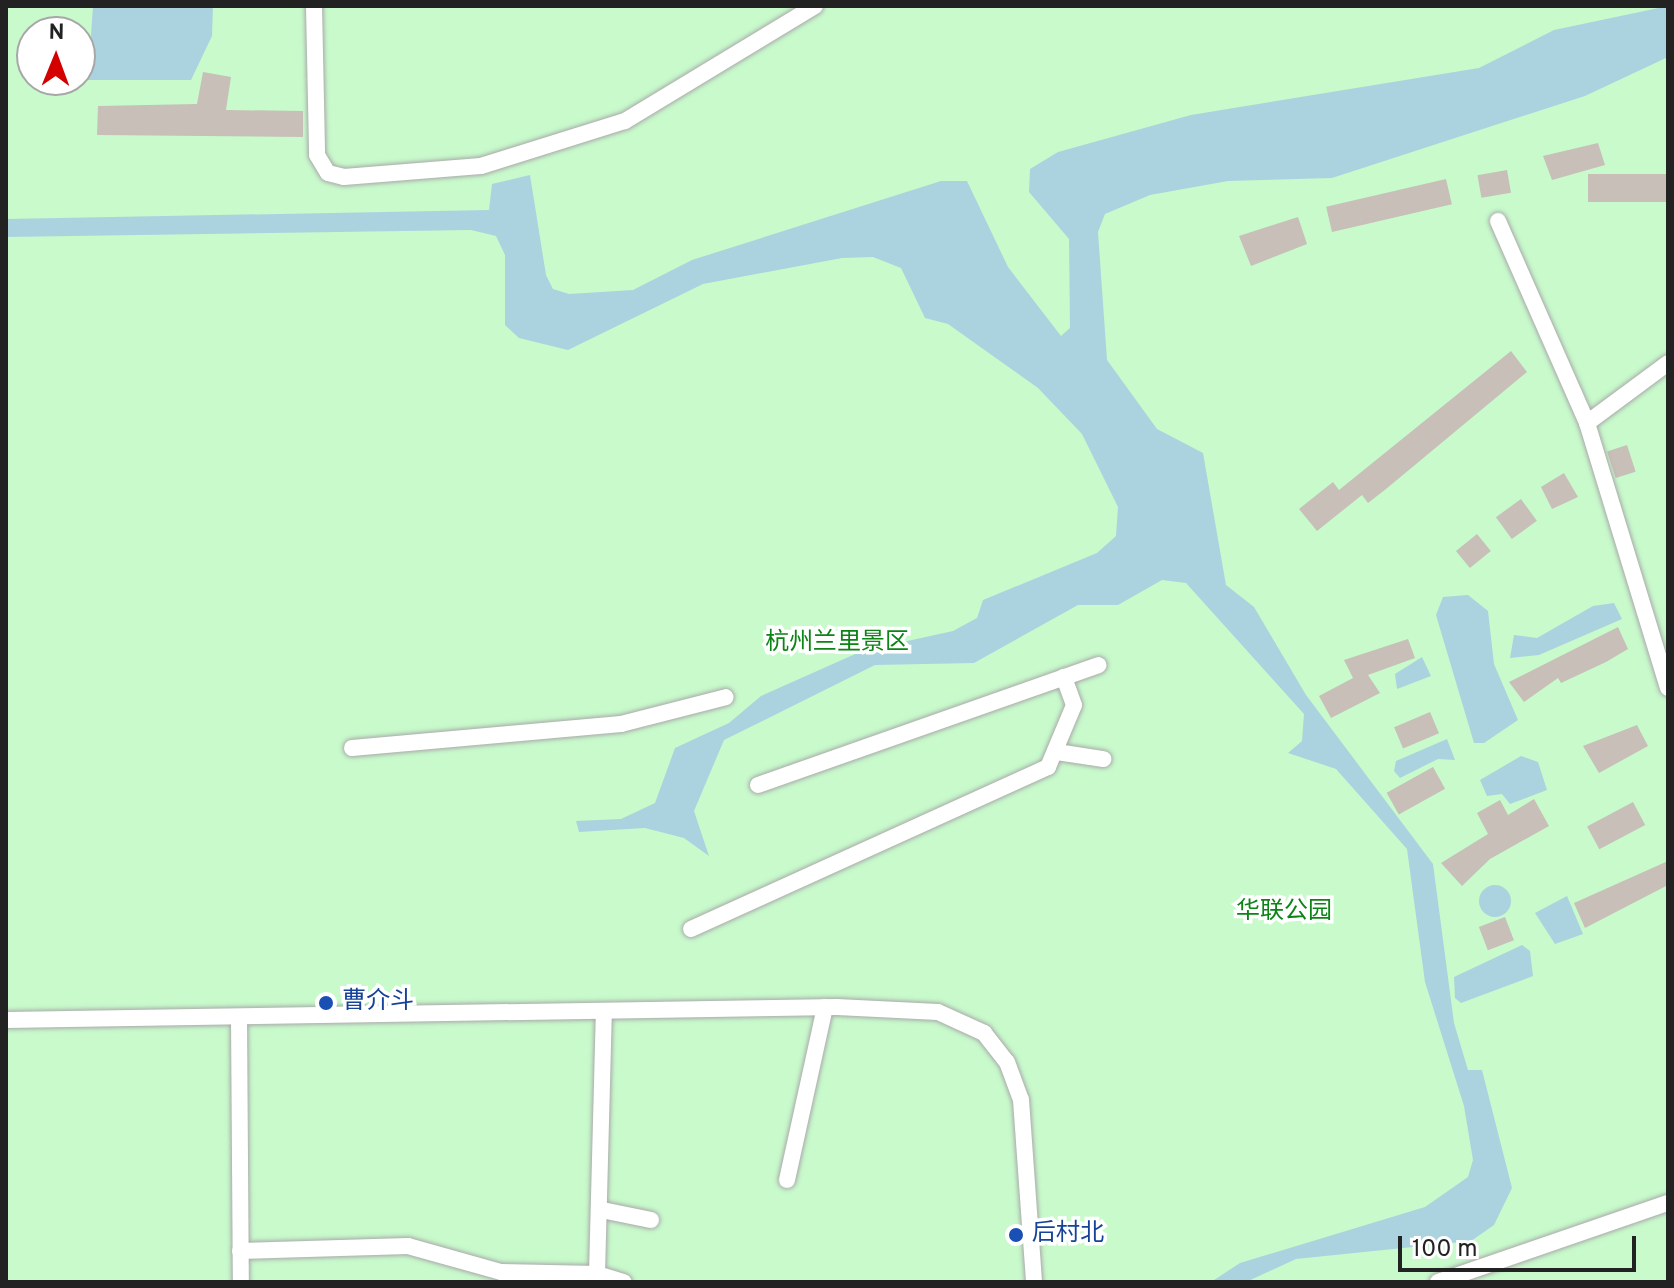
<!DOCTYPE html>
<html>
<head>
<meta charset="utf-8">
<style>
  body { margin:0 }
  #map { position:relative; width:1674px; height:1288px; overflow:hidden; background:#f2efe9; font-family:Overpass,"Noto Sans SC",sans-serif }
  div>[style] { position:absolute }
  .park>* { inset:0; background:#c8facc }
  .water>* { inset:0; background:#aad3df }
  .round { border-radius:50% }
  .building>* { inset:0; background:#c7bfb8; transform-origin:0 0 }
  .roads { filter:drop-shadow(0 0 2px #a9a9a9) drop-shadow(0 0 2px #a9a9a9) }
  .minor>* { height:16px; margin:-8px; padding:0 8px; transform-origin:8px; border-radius:8px; background:#fff }
  .dots>* { width:22px; height:22px; translate:-50% -50%; box-sizing:border-box; border:4px solid #fff; border-radius:50% }
  span { translate:-50% -50%; white-space:nowrap; text-align:center; line-height:1.15; -webkit-text-stroke:7px #fff; paint-order:stroke }
  .park-label { font-size:24px; color:#0c8416 }
  .transit-label { font-size:24px; color:#164399 }
  .left { translate:0 -50%; text-align:left }
  .frame { position:absolute; inset:0; border:8px solid #222; pointer-events:none }
  .north { position:absolute; left:16px; top:16px; width:80px; height:80px; box-sizing:border-box; background:#fff; border:2px solid #a7a7a7; border-radius:50%; rotate:1deg; font-size:22px; font-weight:700; line-height:32px; text-align:center; color:#222 }
  .north::after { content:''; display:block; margin:auto; width:28px; height:36px; background:#d40000; clip-path:polygon(50% 0,100% 100%,50% 72%,0 100%) }
  .scale { position:absolute; left:1398px; top:1236px; width:238px; height:36px; box-sizing:border-box; border:4px solid #222; border-top:0; padding-left:10px; font-size:24px; line-height:28px; white-space:nowrap; color:#222; -webkit-text-stroke:6px #fff; paint-order:stroke }
</style>
</head>
<body>
<div id="map">
  <div class="park">
    <i style="clip-path:polygon(evenodd,6px 6px,1668px 6px,1668px 1282px,6px 1282px,6px 6px,32px 32px,80px 32px,80px 80px,32px 80px,32px 32px)"></i>
  </div>
  <div class="water">
    <i style="clip-path:polygon(93px 6px,213px 6px,212px 36px,191px 80px,88px 80px)"></i>
    <i style="clip-path:polygon(1668px 6px,1668px 57px,1585px 96px,1332px 178px,1228px 181px,1150px 195px,1105px 214px,1098px 232px,1107px 360px,1157px 429px,1203px 453px,1226px 585px,1254px 607px,1306px 695px,1433px 864px,1454px 1023px,1468px 1070px,1482px 1070px,1512px 1188px,1494px 1225px,1471px 1241px,1296px 1259px,1246px 1282px,1211px 1282px,1240px 1263px,1425px 1207px,1468px 1177px,1473px 1160px,1464px 1106px,1425px 982px,1407px 849px,1336px 769px,1288px 753px,1302px 741px,1304px 714px,1186px 583px,1162px 580px,1118px 605px,1078px 605px,974px 663px,875px 665px,724px 740px,694px 811px,709px 856px,684px 838px,645px 828px,579px 832px,576px 821px,621px 819px,655px 803px,675px 748px,729px 723px,761px 696px,862px 651px,953px 631px,977px 618px,983px 600px,1097px 553px,1116px 536px,1118px 507px,1082px 434px,1038px 388px,948px 324px,925px 318px,901px 268px,873px 257px,842px 258px,703px 284px,568px 350px,519px 338px,505px 325px,505px 255px,496px 236px,471px 230px,6px 237px,6px 219px,489px 210px,492px 184px,530px 175px,546px 275px,553px 289px,569px 294px,633px 290px,692px 260px,941px 181px,967px 181px,1008px 267px,1061px 336px,1070px 328px,1069px 239px,1029px 192px,1030px 169px,1058px 152px,1191px 115px,1479px 68px,1554px 30px)"></i>
    <i style="clip-path:polygon(1468px 595px,1488px 611px,1494px 664px,1518px 720px,1484px 743px,1474px 743px,1436px 615px,1443px 597px)"></i>
    <i style="clip-path:polygon(1614px 603px,1622px 619px,1539px 655px,1510px 658px,1514px 635px,1537px 638px,1593px 606px)"></i>
    <i style="clip-path:polygon(1422px 657px,1431px 676px,1397px 689px,1395px 674px)"></i>
    <i style="clip-path:polygon(1447px 739px,1455px 760px,1438px 759px,1400px 778px,1394px 771px,1396px 761px)"></i>
    <i style="clip-path:polygon(1521px 756px,1538px 762px,1547px 790px,1510px 804px,1502px 794px,1487px 796px,1480px 780px)"></i>
    <i class="round" style="left:1479px;top:885px;width:32px;height:32px"></i>
    <i style="clip-path:polygon(1567px 896px,1583px 934px,1555px 944px,1535px 913px)"></i>
    <i style="clip-path:polygon(1522px 945px,1530px 951px,1533px 976px,1461px 1003px,1455px 998px,1454px 977px)"></i>
  </div>
  <div class="building">
    <i style="clip-path:polygon(203px 72px,231px 77px,226px 110px,303px 111px,303px 137px,97px 135px,98px 106px,197px 104px)"></i>
    <i style="clip-path:polygon(1598px 143px,1605px 165px,1552px 180px,1543px 156px)"></i>
    <i style="left:1507px;top:170px;width:23px;height:30px;rotate:80deg"></i>
    <i style="left:1668px;top:174px;width:28px;height:80px;rotate:90deg"></i>
    <i style="left:1446px;top:179px;width:26px;height:123px;rotate:77deg"></i>
    <i style="clip-path:polygon(1298px 217px,1307px 244px,1251px 266px,1239px 236px)"></i>
    <i style="clip-path:polygon(1511px 351px,1527px 372px,1386px 489px,1368px 503px,1362px 495px,1317px 531px,1299px 509px,1333px 482px,1339px 490px)"></i>
    <i style="left:1627px;top:445px;width:28px;height:21px;rotate:72deg"></i>
    <i style="clip-path:polygon(1564px 473px,1578px 497px,1552px 509px,1541px 487px)"></i>
    <i style="left:1521px;top:499px;width:27px;height:31px;rotate:54deg"></i>
    <i style="left:1477px;top:534px;width:22px;height:27px;rotate:51deg"></i>
    <i style="clip-path:polygon(1618px 627px,1628px 649px,1606px 662px,1561px 683px,1558px 678px,1524px 702px,1509px 682px)"></i>
    <i style="clip-path:polygon(1408px 639px,1415px 658px,1368px 675px,1380px 693px,1331px 718px,1319px 696px,1353px 678px,1344px 660px)"></i>
    <i style="left:1430px;top:712px;width:23px;height:39px;rotate:67deg"></i>
    <i style="clip-path:polygon(1637px 725px,1648px 746px,1599px 773px,1583px 746px)"></i>
    <i style="left:1433px;top:767px;width:25px;height:53px;rotate:61deg"></i>
    <i style="clip-path:polygon(1534px 799px,1549px 826px,1490px 859px,1462px 886px,1441px 863px,1488px 834px,1477px 813px,1500px 800px,1508px 815px)"></i>
    <i style="left:1633px;top:802px;width:26px;height:52px;rotate:62deg"></i>
    <i style="clip-path:polygon(1668px 861px,1668px 885px,1585px 928px,1574px 903px)"></i>
    <i style="left:1505px;top:917px;width:25px;height:28px;rotate:69deg"></i>
  </div>
  <div class="roads">
    <div class="minor">
      <i style="left:314px;top:6px;width:149px;rotate:88.8deg"></i>
      <i style="left:317px;top:155px;width:21px;rotate:59deg"></i>
      <i style="left:328px;top:173px;width:16px;rotate:14deg"></i>
      <i style="left:344px;top:177px;width:137px;rotate:-4.6deg"></i>
      <i style="left:481px;top:166px;width:151px;rotate:-17.4deg"></i>
      <i style="left:625px;top:121px;width:222px;rotate:-31.2deg"></i>
      <i style="left:1498px;top:221px;width:221px;rotate:66.2deg"></i>
      <i style="left:1587px;top:423px;width:277px;rotate:73deg"></i>
      <i style="left:1587px;top:423px;width:101px;rotate:-36.5deg"></i>
      <i style="left:352px;top:748px;width:270px;rotate:-5.1deg"></i>
      <i style="left:621px;top:724px;width:108px;rotate:-14.4deg"></i>
      <i style="left:1057px;top:752px;width:47px;rotate:8.7deg"></i>
      <i style="left:758px;top:785px;width:361px;rotate:-19.4deg"></i>
      <i style="left:691px;top:929px;width:392px;rotate:-24.4deg"></i>
      <i style="left:1048px;top:767px;width:67px;rotate:-67.2deg"></i>
      <i style="left:1074px;top:705px;width:30px;rotate:-110deg"></i>
      <i style="left:239px;top:1017px;width:265px;rotate:89.6deg"></i>
      <i style="left:6px;top:1020px;width:831px;rotate:-0.9deg"></i>
      <i style="left:837px;top:1007px;width:101px;rotate:2.8deg"></i>
      <i style="left:938px;top:1012px;width:51px;rotate:24.5deg"></i>
      <i style="left:984px;top:1033px;width:37px;rotate:52deg"></i>
      <i style="left:1007px;top:1062px;width:40px;rotate:69.8deg"></i>
      <i style="left:1021px;top:1100px;width:182px;rotate:85.9deg"></i>
      <i style="left:787px;top:1180px;width:177px;rotate:-77.6deg"></i>
      <i style="left:602px;top:1210px;width:50px;rotate:11.5deg"></i>
      <i style="left:240px;top:1251px;width:168px;rotate:-1.7deg"></i>
      <i style="left:408px;top:1246px;width:97px;rotate:15.6deg"></i>
      <i style="left:501px;top:1272px;width:96px;rotate:1.2deg"></i>
      <i style="left:597px;top:1274px;width:28px;rotate:17deg"></i>
      <i style="left:597px;top:1274px;width:263px;rotate:-88.5deg"></i>
      <i style="left:1438px;top:1282px;width:243px;rotate:-19deg"></i>
    </div>
  </div>
  <div class="dots">
    <i style="left:326px;top:1003px;background:#1a4fb4"></i>
    <i style="left:1016px;top:1235px;background:#1a4fb4"></i>
  </div>
  <div class="park-label">
    <span style="left:837px;top:644px">杭州兰里景区</span>
    <span style="left:1284px;top:913px">华联公园</span>
  </div>
  <div class="transit-label">
    <span class="left" style="left:342px;top:1003px">曹介斗</span>
    <span class="left" style="left:1032px;top:1235px">后村北</span>
  </div>
  <div class="frame"></div>
  <div class="north">N</div>
  <div class="scale">100 m</div>
</div>
</body>
</html>
